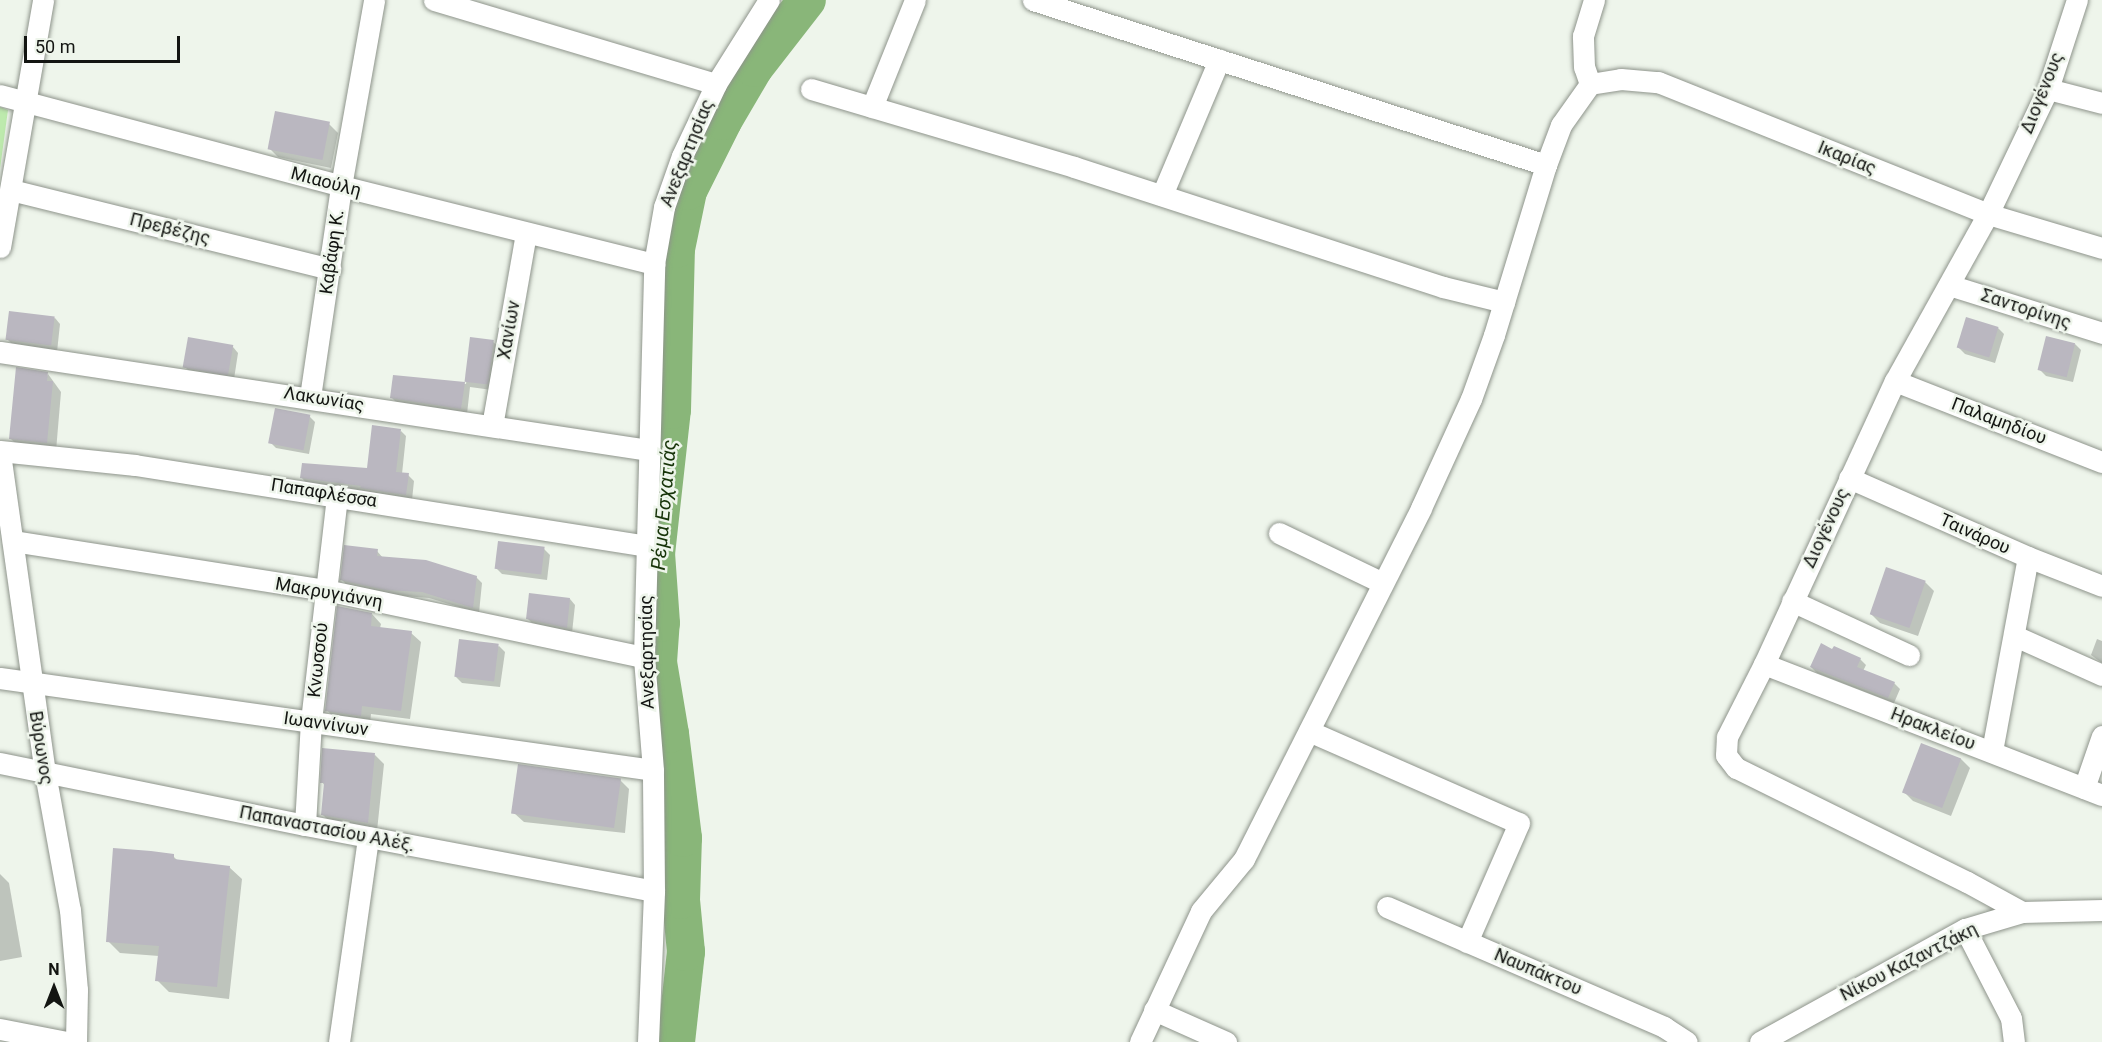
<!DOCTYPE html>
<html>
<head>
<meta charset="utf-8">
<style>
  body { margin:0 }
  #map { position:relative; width:2102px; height:1042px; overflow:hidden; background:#eef5eb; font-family:Roboto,sans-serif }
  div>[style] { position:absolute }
  .green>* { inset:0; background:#bdeaad }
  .shadow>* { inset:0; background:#0003 }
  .river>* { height:38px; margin:-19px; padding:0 19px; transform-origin:19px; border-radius:19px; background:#89b679 }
  .building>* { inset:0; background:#bab7c0; transform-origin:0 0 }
  .roads { filter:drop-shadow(0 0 2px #8e948b) drop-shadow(0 0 2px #8e948b) }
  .minor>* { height:21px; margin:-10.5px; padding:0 10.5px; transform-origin:10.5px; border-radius:10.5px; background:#fff }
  span { translate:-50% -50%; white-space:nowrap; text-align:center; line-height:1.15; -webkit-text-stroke:5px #eef5eb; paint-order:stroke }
  .street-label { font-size:18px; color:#131512 }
  .water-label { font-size:20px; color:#173409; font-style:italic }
  .north { position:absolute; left:24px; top:958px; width:60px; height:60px; -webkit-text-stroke:4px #eef5eb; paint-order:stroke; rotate:0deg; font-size:16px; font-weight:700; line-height:24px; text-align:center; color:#131512 }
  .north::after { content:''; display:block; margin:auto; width:21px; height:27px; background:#131512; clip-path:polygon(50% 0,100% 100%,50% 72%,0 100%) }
  .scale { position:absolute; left:24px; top:36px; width:156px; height:27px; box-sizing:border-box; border:3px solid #131512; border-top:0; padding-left:8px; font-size:18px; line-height:21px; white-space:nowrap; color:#131512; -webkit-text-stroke:4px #eef5eb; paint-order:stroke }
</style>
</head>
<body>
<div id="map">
  <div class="green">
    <i style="clip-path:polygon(0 107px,8px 110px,0 169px)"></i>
  </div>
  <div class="shadow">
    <i style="clip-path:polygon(329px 124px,338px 133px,331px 168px,278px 157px,269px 148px)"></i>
    <i style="clip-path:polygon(55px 318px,60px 324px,57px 352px,13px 345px,7px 339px)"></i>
    <i style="clip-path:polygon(1998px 328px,2004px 334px,1995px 363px,1965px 354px,1959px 348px)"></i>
    <i style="clip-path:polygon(472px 339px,493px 342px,499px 347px,492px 390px,470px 387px,467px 414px,398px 404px,392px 398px,394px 376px,466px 384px)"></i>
    <i style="clip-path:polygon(2075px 344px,2081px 350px,2073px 382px,2046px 376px,2040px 370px)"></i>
    <i style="clip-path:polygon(233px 347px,238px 353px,234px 379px,190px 372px,184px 366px)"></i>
    <i style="clip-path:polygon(48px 374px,61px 392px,56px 451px,20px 448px,11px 439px)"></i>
    <i style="clip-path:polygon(309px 416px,315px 422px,309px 454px,276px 448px,270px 442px)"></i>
    <i style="clip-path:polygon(401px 431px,406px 436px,402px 474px,408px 475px,414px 481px,412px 500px,365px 491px,307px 484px,302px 478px,368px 470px)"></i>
    <i style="clip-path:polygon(544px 549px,550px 555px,547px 580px,502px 574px,496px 568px)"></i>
    <i style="clip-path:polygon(377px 551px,383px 558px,476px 577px,482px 583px,479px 613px,429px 598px,392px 595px,348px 586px,342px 580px)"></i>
    <i style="clip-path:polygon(1925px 582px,1934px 591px,1918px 636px,1880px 623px,1871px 614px)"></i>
    <i style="clip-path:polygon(570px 599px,575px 605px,572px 633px,534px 625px,528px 619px)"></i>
    <i style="clip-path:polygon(372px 614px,381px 624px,380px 628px,411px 633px,421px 642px,410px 719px,371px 714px,370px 724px,336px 720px,327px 710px)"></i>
    <i style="clip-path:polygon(2097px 639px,2102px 641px,2102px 663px,2091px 655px)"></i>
    <i style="clip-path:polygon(499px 646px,505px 652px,500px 687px,462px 683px,456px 677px)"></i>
    <i style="clip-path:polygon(1833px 651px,1860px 659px,1866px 665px,1863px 671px,1894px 683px,1900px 689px,1894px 703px,1817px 673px,1811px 667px)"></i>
    <i style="clip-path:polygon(1922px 745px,1961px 759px,1970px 768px,1951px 816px,1913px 801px,1904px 792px)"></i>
    <i style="clip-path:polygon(375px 755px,384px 764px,377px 831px,332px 824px,322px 814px,325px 786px,322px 782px)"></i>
    <i style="clip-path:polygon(620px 780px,629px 789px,625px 833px,524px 822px,514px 813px)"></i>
    <i style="clip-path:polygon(173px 856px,179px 862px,229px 867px,242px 879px,229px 999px,169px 992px,157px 980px,159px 956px,120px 953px,108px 941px)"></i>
    <i style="clip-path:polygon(0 874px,9px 883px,22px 957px,0 961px)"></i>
  </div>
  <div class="river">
    <i style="left:676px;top:1042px;width:91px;rotate:-83.7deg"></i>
    <i style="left:686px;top:952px;width:52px;rotate:-95.5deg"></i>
    <i style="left:681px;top:900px;width:62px;rotate:-88.2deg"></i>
    <i style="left:683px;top:838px;width:105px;rotate:-97.1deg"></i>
    <i style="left:670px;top:734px;width:73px;rotate:-99.5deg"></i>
    <i style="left:658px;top:662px;width:39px;rotate:-86deg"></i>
    <i style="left:661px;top:623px;width:69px;rotate:-94.1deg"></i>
    <i style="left:656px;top:554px;width:145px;rotate:-83.7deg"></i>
    <i style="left:672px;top:410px;width:161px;rotate:-88.6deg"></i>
    <i style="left:676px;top:249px;width:59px;rotate:-78.3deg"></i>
    <i style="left:688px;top:191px;width:78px;rotate:-63.4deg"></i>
    <i style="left:723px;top:121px;width:61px;rotate:-59.7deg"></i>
    <i style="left:754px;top:68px;width:86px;rotate:-52.1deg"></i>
  </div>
  <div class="building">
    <i style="left:275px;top:111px;width:56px;height:39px;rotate:11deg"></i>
    <i style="left:9px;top:311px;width:46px;height:29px;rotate:7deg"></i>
    <i style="left:1966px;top:317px;width:34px;height:32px;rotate:17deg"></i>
    <i style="left:2046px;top:336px;width:30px;height:35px;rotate:14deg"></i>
    <i style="left:188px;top:337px;width:46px;height:31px;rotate:10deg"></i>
    <i style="left:470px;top:337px;width:24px;height:45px;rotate:7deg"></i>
    <i style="clip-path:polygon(16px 367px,48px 372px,47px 381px,53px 381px,47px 443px,9px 439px)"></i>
    <i style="clip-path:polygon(393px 375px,465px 382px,461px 409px,390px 398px)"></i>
    <i style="left:275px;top:408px;width:36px;height:36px;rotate:11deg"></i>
    <i style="clip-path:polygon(372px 425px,401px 429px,396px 472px,409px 473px,406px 495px,360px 488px,361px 486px,300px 478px,302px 463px,367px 468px)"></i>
    <i style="left:498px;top:541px;width:47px;height:28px;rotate:7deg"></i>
    <i style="clip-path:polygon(344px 545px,378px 549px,377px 556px,426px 560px,477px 576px,473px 608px,422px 592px,385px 590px,340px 580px)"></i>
    <i style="left:1886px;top:567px;width:42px;height:50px;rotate:19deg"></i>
    <i style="clip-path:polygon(529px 593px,570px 598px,567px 628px,526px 619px)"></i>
    <i style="clip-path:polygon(337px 606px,372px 613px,371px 626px,412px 631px,401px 711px,362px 706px,361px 716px,325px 711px)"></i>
    <i style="left:459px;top:639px;width:40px;height:38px;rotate:7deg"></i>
    <i style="clip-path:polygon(1821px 643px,1832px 649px,1834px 646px,1861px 658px,1857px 667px,1895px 682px,1888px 698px,1810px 667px)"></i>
    <i style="left:1921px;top:743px;width:43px;height:53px;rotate:21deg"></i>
    <i style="clip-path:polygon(322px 748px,375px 753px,368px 823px,321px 815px,324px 783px,320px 783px)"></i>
    <i style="left:518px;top:764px;width:104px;height:50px;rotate:8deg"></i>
    <i style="clip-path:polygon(113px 848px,151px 851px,174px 854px,174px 859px,230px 866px,217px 987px,155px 981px,159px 946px,106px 942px)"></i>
  </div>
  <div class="roads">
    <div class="minor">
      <i style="left:434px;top:0;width:294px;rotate:16.6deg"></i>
      <i style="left:1033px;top:0;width:539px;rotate:17.83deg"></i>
      <i style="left:1590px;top:84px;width:31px;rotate:-9deg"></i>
      <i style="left:1621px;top:79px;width:37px;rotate:5deg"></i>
      <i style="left:1658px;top:82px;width:355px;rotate:21.8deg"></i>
      <i style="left:1988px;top:214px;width:119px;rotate:16.6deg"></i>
      <i style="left:811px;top:89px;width:274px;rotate:16.5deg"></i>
      <i style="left:1074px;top:167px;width:388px;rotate:18deg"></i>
      <i style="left:1443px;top:287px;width:63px;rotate:13.8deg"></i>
      <i style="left:2048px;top:89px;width:56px;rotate:14.5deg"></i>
      <i style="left:0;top:95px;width:353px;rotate:14.9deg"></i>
      <i style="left:341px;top:186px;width:323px;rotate:14deg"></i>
      <i style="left:872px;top:107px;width:115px;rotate:-68.1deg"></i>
      <i style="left:11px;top:190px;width:329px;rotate:13.9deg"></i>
      <i style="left:1162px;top:195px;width:147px;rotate:-67.1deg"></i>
      <i style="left:0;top:247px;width:251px;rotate:-80.1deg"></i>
      <i style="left:1949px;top:285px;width:160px;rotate:17.4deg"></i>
      <i style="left:0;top:352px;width:655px;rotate:8.6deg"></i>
      <i style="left:1895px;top:381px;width:222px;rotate:21.4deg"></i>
      <i style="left:310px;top:397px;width:213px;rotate:-81.6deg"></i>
      <i style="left:341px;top:186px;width:189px;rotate:-79.9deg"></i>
      <i style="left:492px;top:426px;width:196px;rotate:-80deg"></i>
      <i style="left:0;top:451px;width:136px;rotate:5.9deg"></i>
      <i style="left:135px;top:465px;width:518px;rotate:8.99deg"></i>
      <i style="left:0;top:453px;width:323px;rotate:82deg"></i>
      <i style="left:45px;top:773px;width:139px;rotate:79.7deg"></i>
      <i style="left:70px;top:910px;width:80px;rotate:85deg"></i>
      <i style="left:77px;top:990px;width:52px;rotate:91.1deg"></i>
      <i style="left:1849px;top:478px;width:196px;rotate:23.8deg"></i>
      <i style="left:2028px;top:557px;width:79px;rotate:21.4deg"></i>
      <i style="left:1279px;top:533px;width:115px;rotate:25.7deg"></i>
      <i style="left:13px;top:541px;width:316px;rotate:8.9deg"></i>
      <i style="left:325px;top:590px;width:326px;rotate:11.9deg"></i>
      <i style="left:1792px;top:601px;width:129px;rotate:24.8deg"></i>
      <i style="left:2015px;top:636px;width:95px;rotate:24.1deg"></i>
      <i style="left:1764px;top:664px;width:362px;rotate:21.2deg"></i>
      <i style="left:0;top:678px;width:659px;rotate:8.02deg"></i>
      <i style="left:1309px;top:731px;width:229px;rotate:23.7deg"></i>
      <i style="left:1519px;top:823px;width:130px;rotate:113.6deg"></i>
      <i style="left:1992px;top:751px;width:197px;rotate:-79.5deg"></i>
      <i style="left:0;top:763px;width:311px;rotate:11.5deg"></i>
      <i style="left:305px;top:825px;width:355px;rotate:10.7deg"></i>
      <i style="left:2084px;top:788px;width:55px;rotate:-70.9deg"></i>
      <i style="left:305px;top:825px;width:104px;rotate:-86.7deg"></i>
      <i style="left:311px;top:721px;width:227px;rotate:-83.4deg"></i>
      <i style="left:1387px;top:907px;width:302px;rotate:23.4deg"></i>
      <i style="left:1664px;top:1027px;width:27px;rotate:33deg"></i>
      <i style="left:2022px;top:912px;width:63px;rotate:-151.4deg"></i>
      <i style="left:1967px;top:882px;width:258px;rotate:-153.7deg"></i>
      <i style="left:1736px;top:768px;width:16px;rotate:-128deg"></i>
      <i style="left:1726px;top:755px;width:18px;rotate:-87deg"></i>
      <i style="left:1727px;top:737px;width:82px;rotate:-63.1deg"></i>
      <i style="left:1764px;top:664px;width:312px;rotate:-65.2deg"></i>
      <i style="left:1895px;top:381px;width:191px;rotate:-60.9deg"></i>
      <i style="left:1988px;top:214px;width:139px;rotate:-64.4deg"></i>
      <i style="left:2048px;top:89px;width:94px;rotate:-72deg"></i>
      <i style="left:1965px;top:929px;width:100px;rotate:62.7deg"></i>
      <i style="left:2011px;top:1018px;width:24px;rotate:83deg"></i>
      <i style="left:1154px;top:1010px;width:79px;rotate:24deg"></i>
      <i style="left:0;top:1029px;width:68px;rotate:11deg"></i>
      <i style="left:339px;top:1042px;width:207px;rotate:-81.9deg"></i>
      <i style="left:648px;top:1042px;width:151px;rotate:-87.7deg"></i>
      <i style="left:654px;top:891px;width:121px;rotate:-90.5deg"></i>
      <i style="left:653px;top:770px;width:113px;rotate:-94.6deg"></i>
      <i style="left:644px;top:657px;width:393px;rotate:-88.5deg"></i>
      <i style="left:654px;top:264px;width:58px;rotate:-80deg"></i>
      <i style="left:664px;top:207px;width:54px;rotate:-70.6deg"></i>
      <i style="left:682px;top:156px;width:80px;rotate:-64.7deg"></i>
      <i style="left:716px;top:84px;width:99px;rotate:-57.8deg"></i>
      <i style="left:1140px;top:1042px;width:145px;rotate:-65deg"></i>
      <i style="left:1201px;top:911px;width:67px;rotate:-50.4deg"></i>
      <i style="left:1244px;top:859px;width:393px;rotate:-63.2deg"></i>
      <i style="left:1421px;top:508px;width:120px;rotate:-65.4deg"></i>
      <i style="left:1471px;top:399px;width:68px;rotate:-70.2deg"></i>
      <i style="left:1494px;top:335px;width:178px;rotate:-73deg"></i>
      <i style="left:1546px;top:165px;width:43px;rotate:-69.4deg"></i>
      <i style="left:1561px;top:125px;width:50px;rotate:-54.7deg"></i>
      <i style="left:1590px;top:84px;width:18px;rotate:-109deg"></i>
      <i style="left:1584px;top:67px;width:31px;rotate:-92deg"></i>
      <i style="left:1583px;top:36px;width:38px;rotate:-73deg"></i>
      <i style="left:1760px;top:1042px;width:234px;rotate:-28.9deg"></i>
      <i style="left:1965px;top:929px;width:59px;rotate:-16.6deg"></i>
      <i style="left:2022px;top:912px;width:80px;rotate:-1.4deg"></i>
    </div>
  </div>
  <div class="street-label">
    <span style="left:2042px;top:93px;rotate:-68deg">Διογένους</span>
    <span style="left:687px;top:153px;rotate:-68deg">Ανεξαρτησίας</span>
    <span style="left:1847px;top:158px;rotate:22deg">Ικαρίας</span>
    <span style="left:326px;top:182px;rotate:15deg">Μιαούλη</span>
    <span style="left:170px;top:229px;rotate:14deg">Πρεβέζης</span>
    <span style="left:332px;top:252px;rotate:-82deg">Καβάφη Κ.</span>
    <span style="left:2026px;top:309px;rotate:18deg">Σαντορίνης</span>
    <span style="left:509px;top:330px;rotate:-80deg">Χανίων</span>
    <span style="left:324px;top:399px;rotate:9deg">Λακωνίας</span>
    <span style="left:1999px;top:421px;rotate:21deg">Παλαμηδίου</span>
    <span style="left:324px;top:493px;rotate:9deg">Παπαφλέσσα</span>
    <span style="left:1826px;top:528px;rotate:-65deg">Διογένους</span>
    <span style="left:1975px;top:534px;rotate:24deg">Ταινάρου</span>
    <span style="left:329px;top:593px;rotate:10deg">Μακρυγιάννη</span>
    <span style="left:647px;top:652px;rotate:-91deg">Ανεξαρτησίας</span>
    <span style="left:318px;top:660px;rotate:-84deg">Κνωσσού</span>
    <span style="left:326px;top:724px;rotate:8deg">Ιωαννίνων</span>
    <span style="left:1933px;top:729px;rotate:21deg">Ηρακλείου</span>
    <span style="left:41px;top:748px;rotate:81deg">Βύρωνος</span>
    <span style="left:327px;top:829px;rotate:11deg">Παπαναστασίου Αλέξ.</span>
    <span style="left:1909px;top:962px;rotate:-27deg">Νίκου Καζαντζάκη</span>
    <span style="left:1538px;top:972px;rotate:23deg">Ναυπάκτου</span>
  </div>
  <div class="water-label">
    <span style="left:664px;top:505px;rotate:-85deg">Ρέμα Εσχατιάς</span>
  </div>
  <div class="north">N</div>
  <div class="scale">50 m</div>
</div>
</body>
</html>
